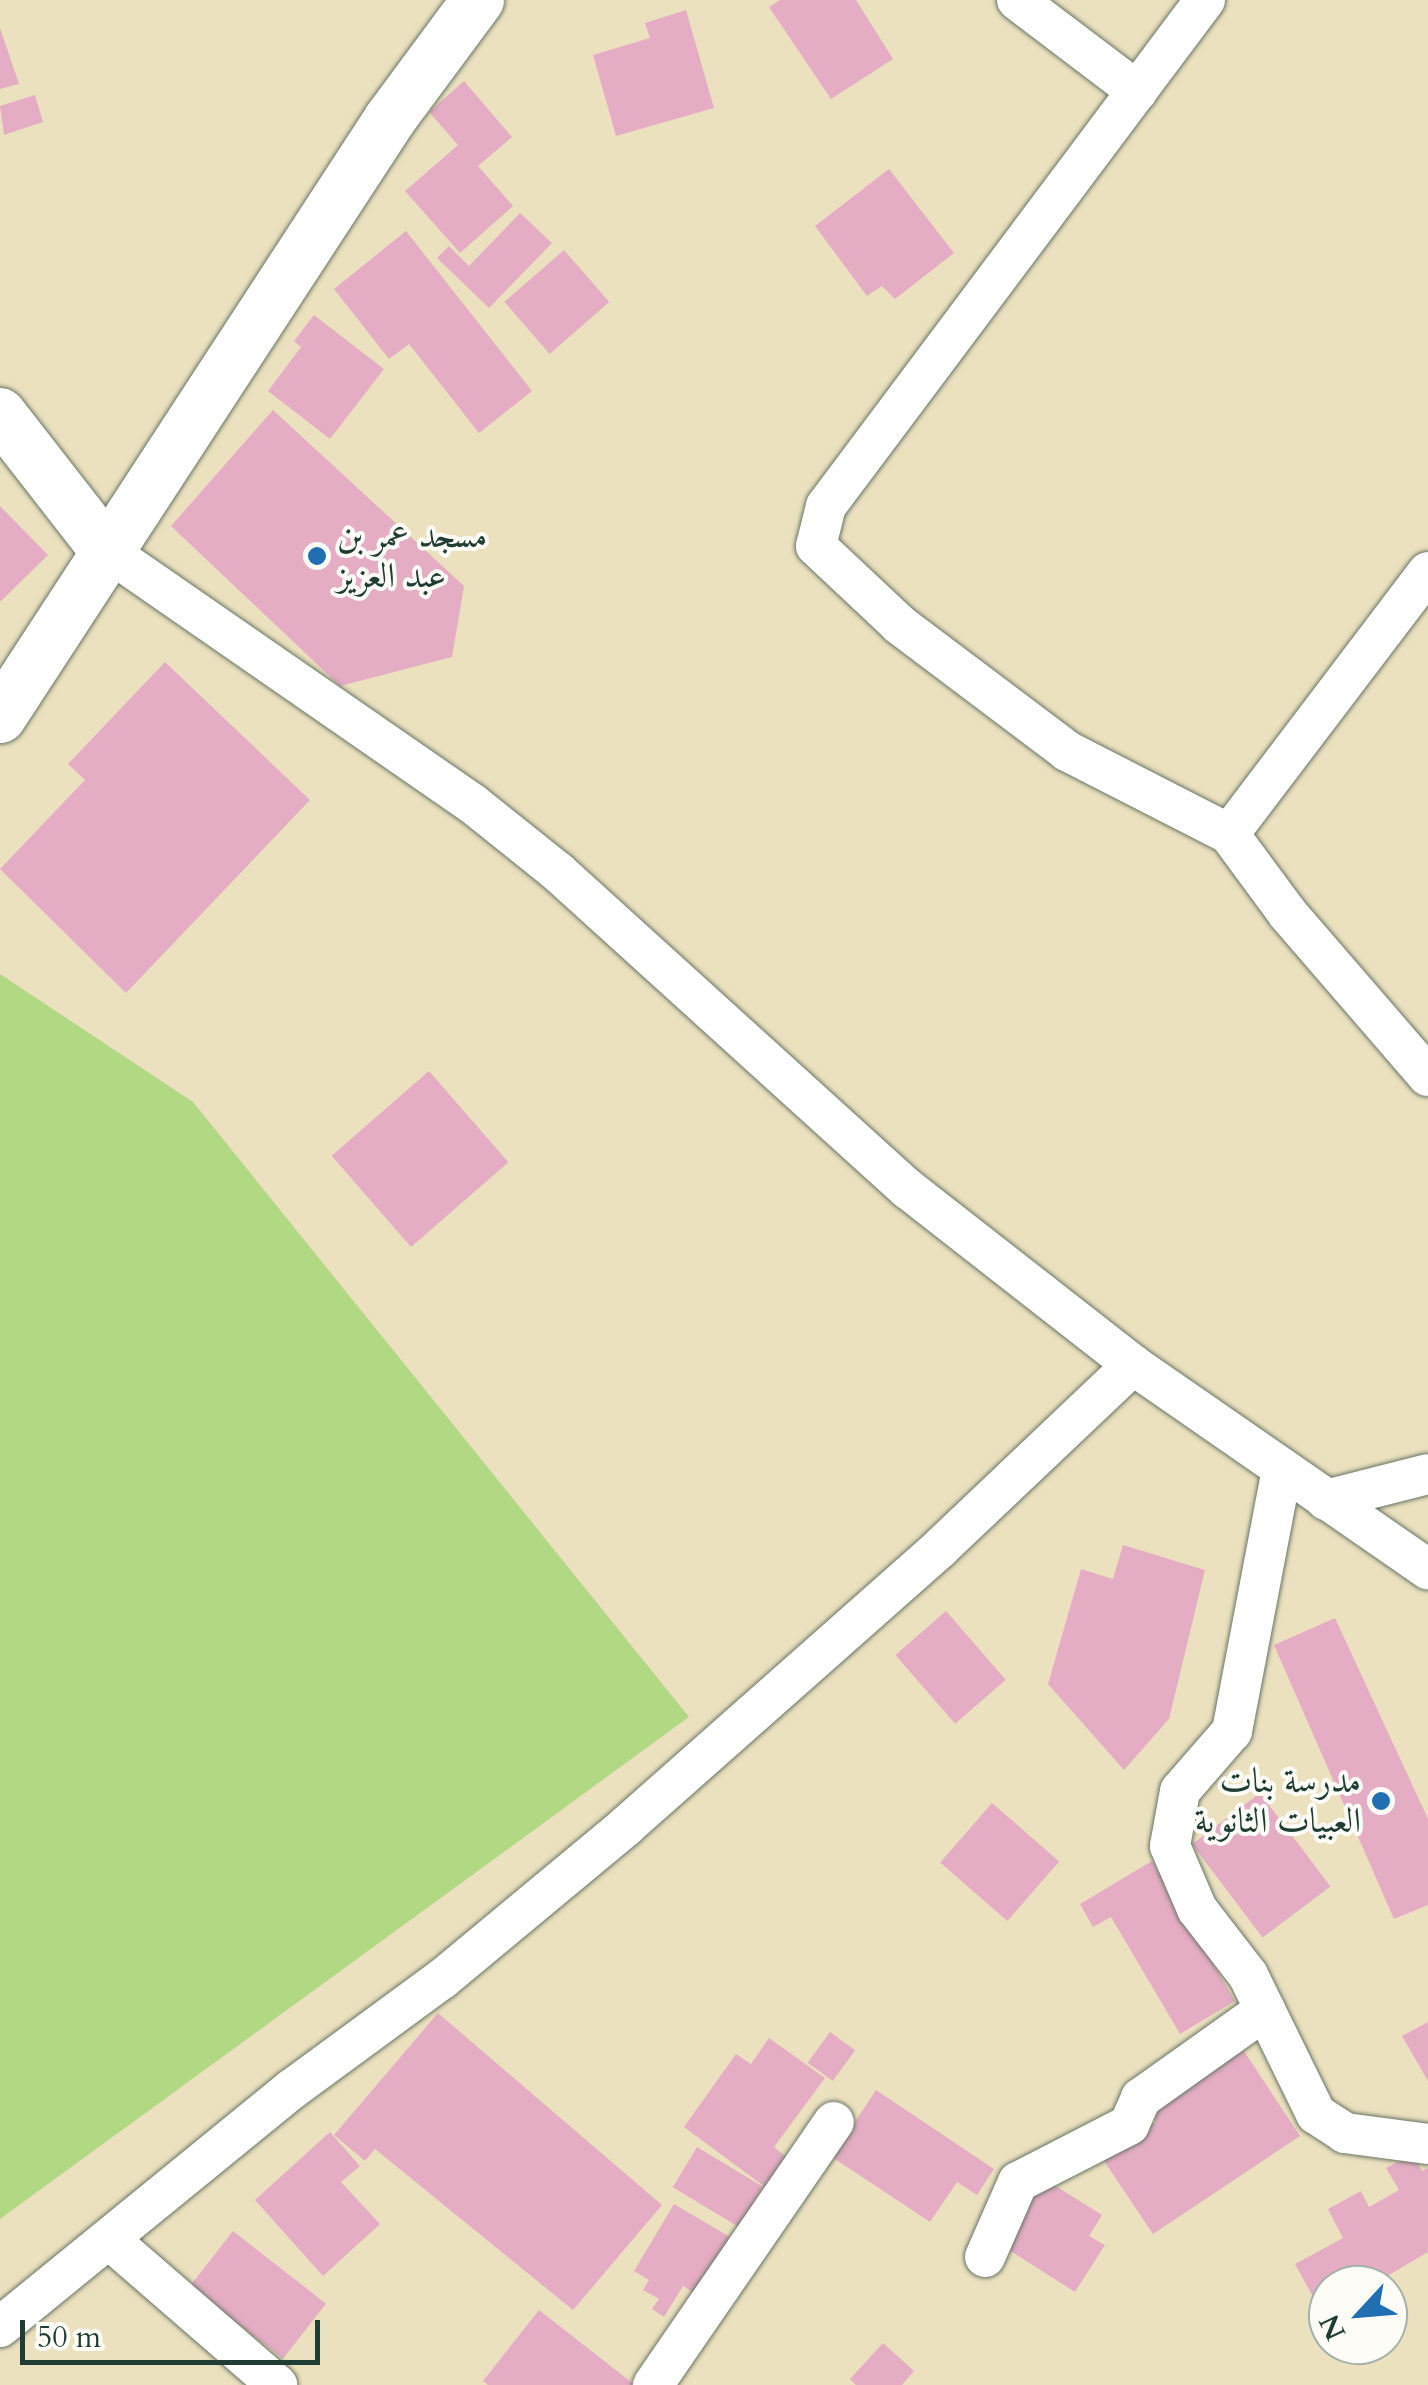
<!DOCTYPE html>
<html>
<head>
<meta charset="utf-8">
<style>
  body { margin:0 }
  #map { position:relative; width:1428px; height:2385px; overflow:hidden; background:#ece1bf; font-family:Cardo,Amiri,serif }
  div>[style] { position:absolute }
  .green>* { inset:0; background:#b1d882 }
  .building>* { inset:0; background:#e4adc4; transform-origin:0 0 }
  .roads { filter:drop-shadow(0 0 2px #677665) drop-shadow(0 0 2px #677665) }
  .minor>* { height:40px; margin:-20px; padding:0 20px; transform-origin:20px; border-radius:20px; background:#fff }
  .tertiary>* { height:52px; margin:-26px; padding:0 26px; transform-origin:26px; border-radius:26px; background:#fff }
  .dots>* { width:28px; height:28px; translate:-50% -50%; box-sizing:border-box; border:5px solid #fdfcf7; border-radius:50% }
  span { translate:-50% -50%; white-space:nowrap; text-align:center; line-height:1.15; -webkit-text-stroke:8px #fdfcf7; paint-order:stroke }
  .poi-label { font-size:35px; color:#1f3d34 }
  .left { translate:0 -50%; text-align:left }
  .right { translate:-100% -50%; text-align:right }
  .north { position:absolute; left:1308px; top:2265px; width:100px; height:100px; box-sizing:border-box; background:#fdfcf7; border:2px solid #a4b0a9; border-radius:50%; rotate:244deg; font-size:28px; font-weight:700; line-height:40px; text-align:center; color:#1f3d34 }
  .north::after { content:''; display:block; margin:auto; width:35px; height:45px; background:#1f6fb2; clip-path:polygon(50% 0,100% 100%,50% 72%,0 100%) }
  .scale { position:absolute; left:20px; top:2320px; width:300px; height:45px; box-sizing:border-box; border:5px solid #1f3d34; border-top:0; padding-left:12px; font-size:30px; line-height:35px; white-space:nowrap; color:#1f3d34; -webkit-text-stroke:8px #fdfcf7; paint-order:stroke }
</style>
</head>
<body>
<div id="map">
  <div class="green">
    <i style="clip-path:polygon(0 974px,193px 1102px,689px 1717px,0 2219px)"></i>
  </div>
  <div class="building">
    <i style="clip-path:polygon(780px 0,856px 0,893px 59px,831px 99px,769px 7px)"></i>
    <i style="clip-path:polygon(686px 10px,714px 108px,616px 136px,593px 55px,650px 38px,645px 23px)"></i>
    <i style="clip-path:polygon(0 28px,19px 84px,0 89px)"></i>
    <i style="clip-path:polygon(464px 81px,512px 137px,478px 166px,513px 206px,460px 253px,405px 191px,458px 145px,429px 112px)"></i>
    <i style="clip-path:polygon(35px 95px,43px 122px,4px 135px,0 106px)"></i>
    <i style="clip-path:polygon(889px 169px,954px 253px,895px 299px,882px 286px,867px 296px,815px 226px)"></i>
    <i style="clip-path:polygon(520px 213px,552px 243px,489px 308px,437px 258px,449px 246px,469px 266px)"></i>
    <i style="clip-path:polygon(406px 231px,532px 391px,479px 433px,409px 344px,389px 359px,334px 289px)"></i>
    <i style="left:564px;top:250px;width:69px;height:79px;rotate:49deg"></i>
    <i style="clip-path:polygon(314px 315px,384px 369px,330px 439px,268px 391px,301px 347px,294px 341px)"></i>
    <i style="clip-path:polygon(273px 410px,464px 586px,452px 657px,340px 686px,171px 526px)"></i>
    <i style="clip-path:polygon(0 506px,48px 555px,0 602px)"></i>
    <i style="clip-path:polygon(165px 662px,310px 800px,126px 993px,0 869px,85px 780px,68px 764px)"></i>
    <i style="left:429px;top:1071px;width:121px;height:129px;rotate:49deg"></i>
    <i style="clip-path:polygon(1123px 1545px,1205px 1570px,1169px 1719px,1124px 1770px,1048px 1684px,1081px 1569px,1113px 1579px)"></i>
    <i style="left:946px;top:1611px;width:91px;height:67px;rotate:49deg"></i>
    <i style="clip-path:polygon(1335px 1618px,1428px 1819px,1428px 1905px,1394px 1919px,1274px 1645px)"></i>
    <i style="left:1260px;top:1793px;width:117px;height:85px;rotate:53deg"></i>
    <i style="left:992px;top:1803px;width:89px;height:79px;rotate:41deg"></i>
    <i style="clip-path:polygon(1152px 1861px,1235px 2001px,1180px 2034px,1111px 1917px,1093px 1927px,1080px 1904px)"></i>
    <i style="clip-path:polygon(438px 2013px,662px 2205px,573px 2310px,375px 2149px,365px 2161px,334px 2135px)"></i>
    <i style="clip-path:polygon(1428px 2022px,1428px 2081px,1402px 2036px)"></i>
    <i style="left:830px;top:2032px;width:31px;height:38px;rotate:36deg"></i>
    <i style="clip-path:polygon(769px 2038px,825px 2078px,774px 2147px,792px 2162px,773px 2193px,684px 2127px,736px 2054px,751px 2064px)"></i>
    <i style="clip-path:polygon(1238px 2042px,1300px 2136px,1153px 2234px,1102px 2158px,1156px 2122px,1145px 2105px)"></i>
    <i style="clip-path:polygon(876px 2090px,994px 2169px,977px 2195px,957px 2182px,930px 2222px,832px 2157px)"></i>
    <i style="clip-path:polygon(330px 2132px,360px 2166px,341px 2182px,380px 2224px,323px 2276px,255px 2200px)"></i>
    <i style="left:697px;top:2147px;width:77px;height:47px;rotate:31deg"></i>
    <i style="clip-path:polygon(1413px 2154px,1422px 2171px,1428px 2168px,1428px 2252px,1372px 2285px,1328px 2285px,1328px 2324px,1295px 2264px,1343px 2238px,1328px 2209px,1361px 2191px,1369px 2207px,1399px 2190px,1386px 2168px)"></i>
    <i style="clip-path:polygon(1043px 2178px,1102px 2215px,1089px 2236px,1105px 2245px,1075px 2292px,1001px 2245px)"></i>
    <i style="clip-path:polygon(674px 2204px,730px 2237px,696px 2294px,683px 2286px,664px 2317px,652px 2309px,659px 2299px,643px 2290px,649px 2280px,634px 2271px)"></i>
    <i style="left:233px;top:2231px;width:118px;height:70px;rotate:38deg"></i>
    <i style="clip-path:polygon(539px 2310px,635px 2385px,488px 2385px,483px 2381px)"></i>
    <i style="clip-path:polygon(883px 2343px,914px 2371px,902px 2385px,856px 2385px,850px 2379px)"></i>
  </div>
  <div class="roads">
    <div class="minor">
      <i style="left:1017px;top:0;width:151px;rotate:37.2deg"></i>
      <i style="left:1205px;top:0;width:632px;rotate:126.83deg"></i>
      <i style="left:826px;top:506px;width:41px;rotate:104deg"></i>
      <i style="left:816px;top:546px;width:115px;rotate:43.2deg"></i>
      <i style="left:900px;top:625px;width:209px;rotate:37deg"></i>
      <i style="left:1067px;top:751px;width:182px;rotate:27.1deg"></i>
      <i style="left:1229px;top:834px;width:99px;rotate:53.6deg"></i>
      <i style="left:1288px;top:914px;width:214px;rotate:49.2deg"></i>
      <i style="left:106px;top:550px;width:446px;rotate:34.7deg"></i>
      <i style="left:473px;top:804px;width:109px;rotate:38.7deg"></i>
      <i style="left:558px;top:872px;width:472px;rotate:42.2deg"></i>
      <i style="left:908px;top:1189px;width:286px;rotate:38deg"></i>
      <i style="left:1133px;top:1365px;width:359px;rotate:34.7deg"></i>
      <i style="left:1229px;top:834px;width:329px;rotate:-52.8deg"></i>
      <i style="left:1282px;top:1469px;width:267px;rotate:100.8deg"></i>
      <i style="left:1232px;top:1731px;width:79px;rotate:130.9deg"></i>
      <i style="left:1180px;top:1791px;width:56px;rotate:100.3deg"></i>
      <i style="left:1170px;top:1846px;width:69px;rotate:66.8deg"></i>
      <i style="left:1197px;top:1909px;width:83px;rotate:52.3deg"></i>
      <i style="left:1248px;top:1975px;width:155px;rotate:63.9deg"></i>
      <i style="left:1316px;top:2114px;width:35px;rotate:33deg"></i>
      <i style="left:1345px;top:2133px;width:84px;rotate:7.5deg"></i>
      <i style="left:1326px;top:1500px;width:105px;rotate:-14.3deg"></i>
      <i style="left:111px;top:2241px;width:220px;rotate:40.9deg"></i>
      <i style="left:985px;top:2257px;width:82px;rotate:-66.3deg"></i>
      <i style="left:1018px;top:2182px;width:125px;rotate:-27.2deg"></i>
      <i style="left:1129px;top:2125px;width:30px;rotate:-66deg"></i>
      <i style="left:1141px;top:2098px;width:152px;rotate:-35.4deg"></i>
      <i style="left:0;top:2327px;width:377px;rotate:-39.2deg"></i>
      <i style="left:292px;top:2089px;width:186px;rotate:-36.3deg"></i>
      <i style="left:442px;top:1979px;width:239px;rotate:-39.7deg"></i>
      <i style="left:626px;top:1826px;width:419px;rotate:-41.5deg"></i>
      <i style="left:940px;top:1548px;width:266px;rotate:-43.5deg"></i>
      <i style="left:653px;top:2385px;width:319px;rotate:-55.5deg"></i>
    </div>
    <div class="tertiary">
      <i style="left:0;top:414px;width:172px;rotate:52.1deg"></i>
      <i style="left:0;top:717px;width:714px;rotate:-56.89deg"></i>
      <i style="left:390px;top:119px;width:148px;rotate:-53.5deg"></i>
    </div>
  </div>
  <div class="dots">
    <i style="left:317px;top:556px;background:#1f6fb2"></i>
    <i style="left:1381px;top:1801px;background:#1f6fb2"></i>
  </div>
  <div class="poi-label">
    <span class="left" style="left:337px;top:556px">مسجد عمر بن<br>عبد العزيز</span>
    <span class="right" style="left:1361px;top:1801px">مدرسة بنات<br>العبيات الثانوية</span>
  </div>
  <div class="north">N</div>
  <div class="scale">50 m</div>
</div>
</body>
</html>
